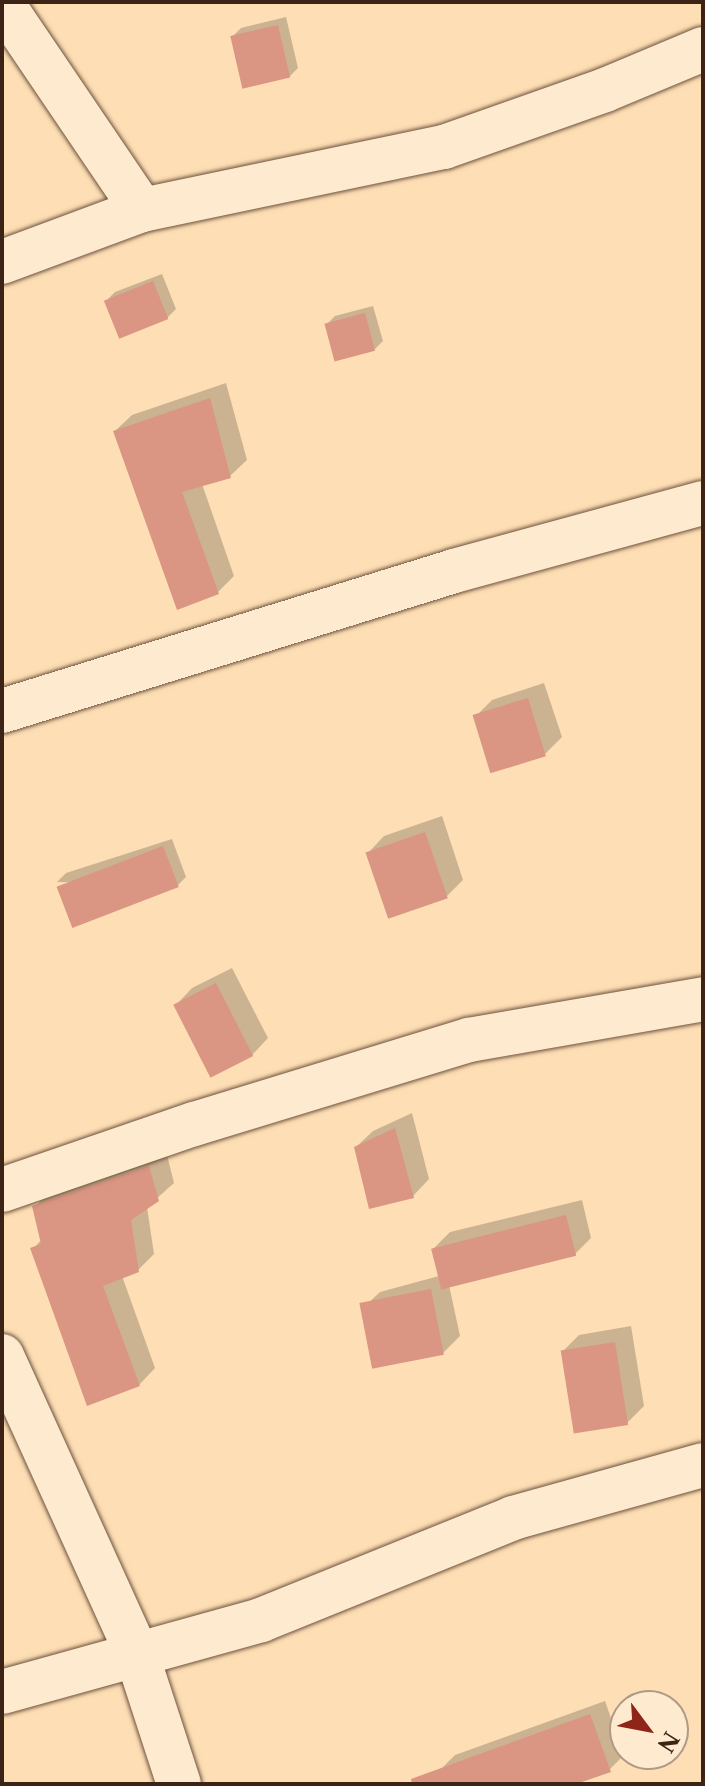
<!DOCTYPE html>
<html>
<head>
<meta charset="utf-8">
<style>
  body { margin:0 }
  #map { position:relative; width:705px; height:1786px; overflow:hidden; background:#fedfb5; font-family:"Libre Caslon Text",serif }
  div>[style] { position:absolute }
  .shadow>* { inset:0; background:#0003 }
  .building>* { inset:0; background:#da9583; transform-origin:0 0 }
  .roads { filter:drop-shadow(0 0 2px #6d523d) drop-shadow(0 0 2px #6d523d) }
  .minor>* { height:44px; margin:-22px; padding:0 22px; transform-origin:22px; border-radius:22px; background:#feeacf }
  span { translate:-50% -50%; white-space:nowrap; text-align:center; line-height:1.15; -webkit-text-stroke:6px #feeacf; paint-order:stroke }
  .frame { position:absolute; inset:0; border:4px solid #3d2315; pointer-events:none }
  .north { position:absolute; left:609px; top:1690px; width:80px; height:80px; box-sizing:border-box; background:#feeacf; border:2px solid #b19a85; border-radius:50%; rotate:122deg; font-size:22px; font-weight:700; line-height:32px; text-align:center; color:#3d2315 }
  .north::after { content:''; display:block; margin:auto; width:28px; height:36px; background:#8f2418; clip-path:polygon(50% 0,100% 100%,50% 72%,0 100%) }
</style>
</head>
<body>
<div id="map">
  <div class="shadow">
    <i style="clip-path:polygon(286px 17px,298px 68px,289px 77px,233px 36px,241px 28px)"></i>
    <i style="clip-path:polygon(162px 274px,176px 309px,167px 318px,106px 301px,115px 292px)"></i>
    <i style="clip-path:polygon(373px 306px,383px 341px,374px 350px,326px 325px,335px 316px)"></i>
    <i style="clip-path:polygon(226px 383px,247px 460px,230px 476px,202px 484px,234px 576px,218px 592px,115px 431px,132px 415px)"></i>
    <i style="clip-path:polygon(544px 683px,562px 737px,545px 754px,475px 717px,492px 700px)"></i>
    <i style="clip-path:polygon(442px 816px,463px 880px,447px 896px,368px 853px,384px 836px)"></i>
    <i style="clip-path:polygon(172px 839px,186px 877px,178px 885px,57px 882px,66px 873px)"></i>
    <i style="clip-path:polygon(232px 968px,268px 1038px,252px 1055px,176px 1005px,192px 988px)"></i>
    <i style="clip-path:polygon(412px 1113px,429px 1179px,413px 1196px,356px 1147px,373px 1131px)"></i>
    <i style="clip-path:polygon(166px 1151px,174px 1183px,147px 1207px,154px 1254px,138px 1270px,122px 1276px,155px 1368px,139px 1385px,33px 1249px,42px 1239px,35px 1207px,51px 1190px)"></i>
    <i style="clip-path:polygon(582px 1200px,591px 1238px,575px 1254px,449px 1285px,460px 1336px,443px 1353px,363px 1308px,380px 1292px,439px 1276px,433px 1249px,450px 1232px)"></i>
    <i style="clip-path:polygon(631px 1326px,644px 1406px,627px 1423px,563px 1351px,579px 1335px)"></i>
    <i style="clip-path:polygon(605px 1701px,624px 1755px,609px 1770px,570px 1784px,447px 1784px,441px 1769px,455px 1755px)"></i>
  </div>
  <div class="building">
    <i style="left:278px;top:25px;width:54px;height:49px;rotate:77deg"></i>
    <i style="left:153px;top:281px;width:41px;height:53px;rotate:68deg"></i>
    <i style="left:365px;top:313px;width:39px;height:42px;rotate:75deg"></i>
    <i style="clip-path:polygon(210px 398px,231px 478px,182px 492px,219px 594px,177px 610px,113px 431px)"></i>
    <i style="left:528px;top:698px;width:61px;height:58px;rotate:73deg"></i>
    <i style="left:425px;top:832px;width:70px;height:63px;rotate:71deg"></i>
    <i style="left:163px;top:846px;width:44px;height:114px;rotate:69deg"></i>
    <i style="left:216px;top:983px;width:82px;height:48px;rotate:63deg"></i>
    <i style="clip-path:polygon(395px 1128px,414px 1198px,369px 1209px,354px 1147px)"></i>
    <i style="clip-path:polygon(149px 1166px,159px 1201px,131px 1220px,139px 1272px,103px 1286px,140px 1386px,87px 1406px,30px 1248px,41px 1244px,32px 1206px)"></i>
    <i style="left:566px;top:1215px;width:42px;height:139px;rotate:76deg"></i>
    <i style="left:431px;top:1289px;width:67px;height:73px;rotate:79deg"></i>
    <i style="left:615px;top:1342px;width:84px;height:55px;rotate:81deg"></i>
    <i style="clip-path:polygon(590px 1714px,611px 1772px,576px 1784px,412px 1784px,411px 1779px)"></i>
  </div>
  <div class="roads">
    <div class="minor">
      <i style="left:2px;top:3px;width:250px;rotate:55.9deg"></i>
      <i style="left:2px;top:262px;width:149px;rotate:-20.4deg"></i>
      <i style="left:142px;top:210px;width:309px;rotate:-11.8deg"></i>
      <i style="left:444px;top:147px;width:171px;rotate:-19.5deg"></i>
      <i style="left:605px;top:90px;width:106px;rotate:-22.7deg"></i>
      <i style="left:2px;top:711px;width:473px;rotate:-17.2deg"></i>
      <i style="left:454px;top:571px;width:258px;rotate:-15.3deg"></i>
      <i style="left:2px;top:1190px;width:203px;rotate:-19deg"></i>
      <i style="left:194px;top:1124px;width:288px;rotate:-17deg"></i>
      <i style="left:469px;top:1040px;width:238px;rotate:-9.9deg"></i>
      <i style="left:2px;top:1356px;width:325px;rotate:65.6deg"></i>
      <i style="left:136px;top:1652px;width:139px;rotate:72deg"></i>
      <i style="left:2px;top:1692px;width:269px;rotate:-15.5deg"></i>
      <i style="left:261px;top:1620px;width:272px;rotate:-22deg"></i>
      <i style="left:513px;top:1518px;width:197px;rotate:-15.6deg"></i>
    </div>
  </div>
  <div class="frame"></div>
  <div class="north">N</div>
</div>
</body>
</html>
